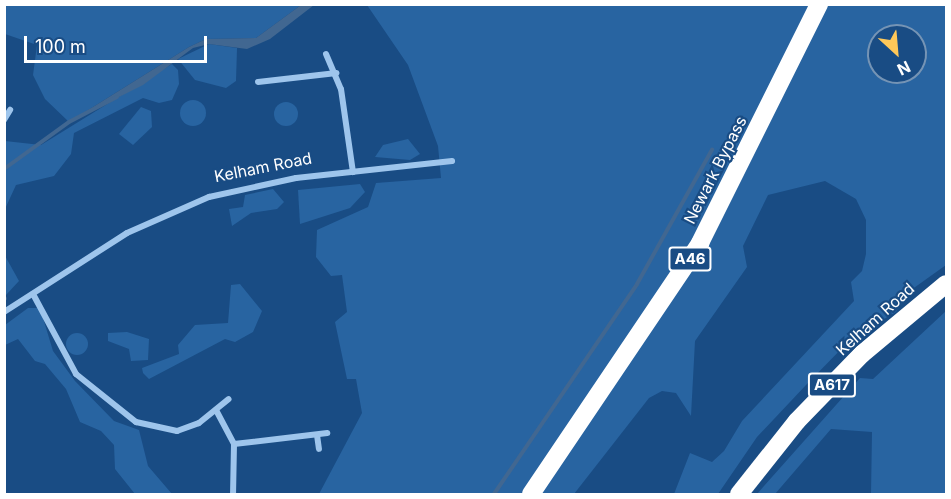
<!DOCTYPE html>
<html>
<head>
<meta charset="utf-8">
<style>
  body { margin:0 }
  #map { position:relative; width:951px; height:499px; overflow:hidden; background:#194c84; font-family:Inter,sans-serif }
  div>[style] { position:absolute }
  .green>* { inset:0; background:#2864a1 }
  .round { border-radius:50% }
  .water>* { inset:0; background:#416791 }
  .stream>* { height:4px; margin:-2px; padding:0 2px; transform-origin:2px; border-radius:2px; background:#416791 }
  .street>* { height:6px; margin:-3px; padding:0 3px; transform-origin:3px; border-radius:3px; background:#9ec5ec }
  .highway>* { height:18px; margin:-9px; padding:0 9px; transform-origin:9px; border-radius:9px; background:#fff }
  span { translate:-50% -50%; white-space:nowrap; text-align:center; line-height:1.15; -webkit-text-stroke:4.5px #194c84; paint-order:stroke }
  .shield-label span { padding:2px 4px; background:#194c84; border:2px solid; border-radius:4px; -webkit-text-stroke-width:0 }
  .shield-label { font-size:15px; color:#fff; font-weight:700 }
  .street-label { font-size:16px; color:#fff }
  .frame { position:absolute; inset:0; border:6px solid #fff; pointer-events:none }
  .north { position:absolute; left:867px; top:24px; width:60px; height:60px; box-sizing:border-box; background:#194c84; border:2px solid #7594b5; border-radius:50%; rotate:154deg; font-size:16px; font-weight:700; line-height:24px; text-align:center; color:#fff }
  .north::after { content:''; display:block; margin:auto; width:21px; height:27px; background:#ffc859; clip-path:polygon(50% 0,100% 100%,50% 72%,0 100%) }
  .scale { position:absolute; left:24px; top:36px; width:183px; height:27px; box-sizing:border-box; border:3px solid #fff; border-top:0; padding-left:8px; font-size:18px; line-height:21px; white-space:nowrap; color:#fff; -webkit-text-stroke:4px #194c84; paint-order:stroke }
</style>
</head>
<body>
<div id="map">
  <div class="green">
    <i style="clip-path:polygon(5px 5px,301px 5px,256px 38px,206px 39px,189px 47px,69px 122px,45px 99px,33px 75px,37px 45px,5px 34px)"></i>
    <i style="clip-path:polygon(evenodd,367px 5px,946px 5px,946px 265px,911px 290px,896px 312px,852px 338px,806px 385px,757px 437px,718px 494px,674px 494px,690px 453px,712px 462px,724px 451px,742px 421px,854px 301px,851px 282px,862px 271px,866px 254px,866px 220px,856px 199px,825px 181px,768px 195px,743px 246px,747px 267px,695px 341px,691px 416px,676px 393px,662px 391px,649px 398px,574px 494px,319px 494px,362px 413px,356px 379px,347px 379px,335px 322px,347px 312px,342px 275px,331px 276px,316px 257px,317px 230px,368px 207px,376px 183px,441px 178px,438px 146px,408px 65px,367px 5px,879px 36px,915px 36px,915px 72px,879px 72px,879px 36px)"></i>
    <i style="clip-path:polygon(209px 44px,237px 48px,236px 81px,226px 88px,195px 80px,178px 59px)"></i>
    <i style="clip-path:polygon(172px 64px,178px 70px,179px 84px,172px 100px,159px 103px,143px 98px,74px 133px,71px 154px,54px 176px,16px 185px,5px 209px,5px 141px,41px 145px)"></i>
    <i class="round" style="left:180px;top:100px;width:26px;height:26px"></i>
    <i class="round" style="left:274px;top:102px;width:24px;height:24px"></i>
    <i style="clip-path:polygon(141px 107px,151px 111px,152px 127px,133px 145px,119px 134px)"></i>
    <i style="clip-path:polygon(408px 139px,420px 154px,410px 160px,375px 157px,383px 145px)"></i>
    <i style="clip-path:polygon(360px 184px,365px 192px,350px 208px,300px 224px,298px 190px)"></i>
    <i style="clip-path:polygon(273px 189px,284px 202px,277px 209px,251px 213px,232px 226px,229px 209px,243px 207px,245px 195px)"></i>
    <i style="clip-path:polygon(4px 254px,19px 281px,5px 296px,4px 296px)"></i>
    <i style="clip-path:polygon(240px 284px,262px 311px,253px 332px,235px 342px,225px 339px,149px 379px,143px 373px,142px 368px,179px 354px,178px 345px,195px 325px,228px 323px,231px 285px)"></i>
    <i style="clip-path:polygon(28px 308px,40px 308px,53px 351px,75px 381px,114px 421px,139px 430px,148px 466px,172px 494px,135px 494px,115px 469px,114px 445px,101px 431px,80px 422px,66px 389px,45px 364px,35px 361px,18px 339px,5px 345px,5px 325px)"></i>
    <i style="clip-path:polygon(946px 311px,946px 494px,871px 494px,872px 432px,831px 429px,775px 494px,757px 494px,860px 378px,873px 379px)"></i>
    <i style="clip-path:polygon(127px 332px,149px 339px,148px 360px,131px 361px,129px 349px,108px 341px,108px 333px)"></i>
    <i class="round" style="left:66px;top:333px;width:22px;height:22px"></i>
  </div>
  <div class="water">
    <i style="clip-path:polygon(301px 5px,314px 5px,270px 39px,247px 49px,209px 44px,193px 48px,143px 85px,69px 122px,189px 47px,206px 39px,256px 38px)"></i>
  </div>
  <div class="stream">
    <i style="left:4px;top:169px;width:80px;rotate:-35.9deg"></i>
    <i style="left:69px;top:122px;width:54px;rotate:-27.5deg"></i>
    <i style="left:4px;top:297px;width:2px;rotate:63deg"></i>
    <i style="left:494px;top:494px;width:254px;rotate:-55.7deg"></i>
    <i style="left:637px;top:284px;width:154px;rotate:-60.8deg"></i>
  </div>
  <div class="street">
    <i style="left:326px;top:54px;width:38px;rotate:67deg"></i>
    <i style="left:341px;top:89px;width:84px;rotate:81.8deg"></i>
    <i style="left:258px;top:82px;width:79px;rotate:-6.6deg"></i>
    <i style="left:4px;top:120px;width:12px;rotate:-59deg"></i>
    <i style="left:33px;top:294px;width:91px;rotate:61.7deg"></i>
    <i style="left:76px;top:374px;width:77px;rotate:38.7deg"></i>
    <i style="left:136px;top:422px;width:42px;rotate:12.4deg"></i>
    <i style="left:177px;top:431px;width:23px;rotate:-20deg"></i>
    <i style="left:199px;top:423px;width:38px;rotate:-39deg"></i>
    <i style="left:4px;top:312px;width:146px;rotate:-32.7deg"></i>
    <i style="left:127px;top:233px;width:90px;rotate:-23.7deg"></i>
    <i style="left:209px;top:197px;width:89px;rotate:-12.3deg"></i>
    <i style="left:296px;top:178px;width:157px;rotate:-6.2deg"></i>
    <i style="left:216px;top:410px;width:38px;rotate:62deg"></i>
    <i style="left:234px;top:444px;width:50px;rotate:91.1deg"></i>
    <i style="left:317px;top:435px;width:14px;rotate:82deg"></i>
    <i style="left:234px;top:444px;width:94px;rotate:-6.7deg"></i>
  </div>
  <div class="highway">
    <i style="left:531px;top:494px;width:303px;rotate:-56deg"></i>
    <i style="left:700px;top:243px;width:267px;rotate:-63.5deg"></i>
    <i style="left:739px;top:494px;width:93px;rotate:-51.5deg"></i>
    <i style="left:797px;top:421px;width:93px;rotate:-45.9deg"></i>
    <i style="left:862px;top:354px;width:109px;rotate:-39.8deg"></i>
  </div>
  <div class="shield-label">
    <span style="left:690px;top:259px">A46</span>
    <span style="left:832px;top:385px">A617</span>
  </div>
  <div class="street-label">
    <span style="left:263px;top:167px;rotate:-11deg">Kelham Road</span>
    <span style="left:715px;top:170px;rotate:-63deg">Newark Bypass</span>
    <span style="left:875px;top:319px;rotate:-42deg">Kelham Road</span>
  </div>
  <div class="frame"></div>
  <div class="north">N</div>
  <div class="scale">100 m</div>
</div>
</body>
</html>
